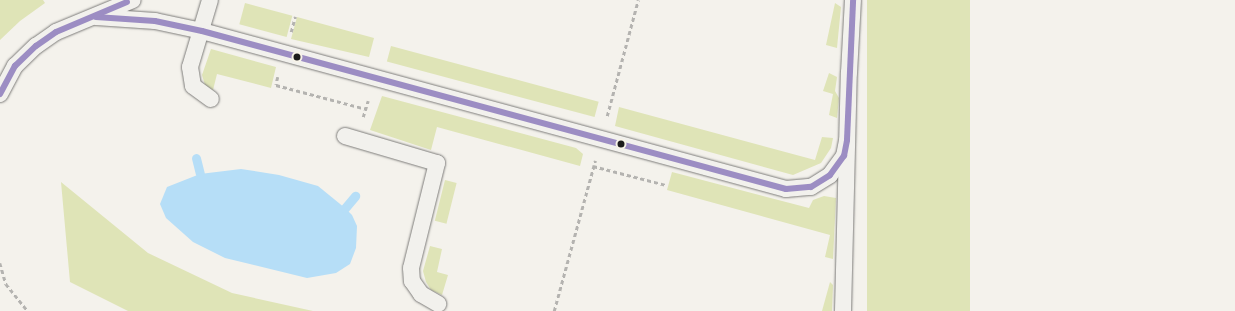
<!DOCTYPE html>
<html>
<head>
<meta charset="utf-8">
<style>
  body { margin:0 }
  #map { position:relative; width:1235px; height:311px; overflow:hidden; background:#f4f2ec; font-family:"Indie Flower",sans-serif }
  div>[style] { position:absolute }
  .green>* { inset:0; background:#dfe4b7; transform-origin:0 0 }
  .water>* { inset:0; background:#b6def7 }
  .stream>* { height:9px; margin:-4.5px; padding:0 4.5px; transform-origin:4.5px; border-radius:4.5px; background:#b6def7 }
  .path>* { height:2.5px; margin-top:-1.25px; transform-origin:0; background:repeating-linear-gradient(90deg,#b4b3b0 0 4px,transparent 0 7px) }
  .roads { filter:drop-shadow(0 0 1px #7d7c7a) drop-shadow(0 0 1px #7d7c7a) }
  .service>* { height:16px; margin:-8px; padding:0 8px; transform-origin:8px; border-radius:8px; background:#f2f1ed }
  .bus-1>* { height:6px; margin:-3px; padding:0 3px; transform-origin:3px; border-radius:3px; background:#9c8dc3 }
  .dots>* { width:11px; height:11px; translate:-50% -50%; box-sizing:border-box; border:2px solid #f7f3e8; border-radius:50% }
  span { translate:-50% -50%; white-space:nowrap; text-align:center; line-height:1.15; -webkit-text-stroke:3.5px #f7f3e8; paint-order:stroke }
</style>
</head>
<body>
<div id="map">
  <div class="green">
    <i style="clip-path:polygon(0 0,43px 0,45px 3px,20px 21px,0 40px)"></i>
    <i style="left:867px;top:0;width:103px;height:311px"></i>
    <i style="left:245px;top:3px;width:49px;height:22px;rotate:15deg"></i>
    <i style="clip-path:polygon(835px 3px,841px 7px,837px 48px,826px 45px)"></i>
    <i style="clip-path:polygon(297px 17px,374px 38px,369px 57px,291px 39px)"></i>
    <i style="left:391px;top:46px;width:215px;height:16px;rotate:15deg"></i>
    <i style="clip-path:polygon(211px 49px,276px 67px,271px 88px,217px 74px,213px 90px,205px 85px,202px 75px)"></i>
    <i style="clip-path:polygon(829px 73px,837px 77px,835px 91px,839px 98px,837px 118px,829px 115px,833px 94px,823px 91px)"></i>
    <i style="clip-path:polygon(382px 96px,576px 148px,583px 154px,580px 166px,437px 127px,431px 150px,370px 130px)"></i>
    <i style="clip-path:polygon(619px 107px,815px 160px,822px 137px,833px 138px,831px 148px,821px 163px,793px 175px,615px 126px)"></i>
    <i style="clip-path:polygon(672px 172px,809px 208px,813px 200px,824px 196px,836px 198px,833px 259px,825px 257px,830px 235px,667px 190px)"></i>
    <i style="left:445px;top:180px;width:12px;height:42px;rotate:14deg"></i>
    <i style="clip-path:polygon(61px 182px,148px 253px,232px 293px,313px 311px,128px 311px,70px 282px)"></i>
    <i style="clip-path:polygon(430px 246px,442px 249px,437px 272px,448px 275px,442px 295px,431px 290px,426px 282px,423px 271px)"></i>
    <i style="clip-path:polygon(830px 282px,833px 285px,832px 311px,822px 311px)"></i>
  </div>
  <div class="water">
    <i style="clip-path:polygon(241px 169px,279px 175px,318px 186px,345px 208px,352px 215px,357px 226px,356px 248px,350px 264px,336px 273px,307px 278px,225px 258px,193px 242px,166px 218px,160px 204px,167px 187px,200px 174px)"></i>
  </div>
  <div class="stream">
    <i style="left:196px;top:158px;width:16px;rotate:76deg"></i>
    <i style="left:345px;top:208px;width:16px;rotate:-50deg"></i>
  </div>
  <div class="path">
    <i style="left:291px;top:32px;width:16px;rotate:-75deg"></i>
    <i style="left:278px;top:77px;width:8px;rotate:104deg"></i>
    <i style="left:276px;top:85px;width:93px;rotate:14.9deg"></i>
    <i style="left:607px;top:116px;width:120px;rotate:-75deg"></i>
    <i style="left:363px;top:117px;width:17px;rotate:-73deg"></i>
    <i style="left:593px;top:166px;width:75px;rotate:14.6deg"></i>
    <i style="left:0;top:263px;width:22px;rotate:74deg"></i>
    <i style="left:6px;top:284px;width:35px;rotate:51deg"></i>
    <i style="left:554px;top:311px;width:156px;rotate:-74.7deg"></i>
  </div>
  <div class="roads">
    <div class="service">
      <i style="left:210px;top:0;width:70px;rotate:106.6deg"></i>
      <i style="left:190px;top:67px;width:19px;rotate:81deg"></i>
      <i style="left:193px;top:86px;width:22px;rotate:36deg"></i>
      <i style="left:96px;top:17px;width:59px;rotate:3.9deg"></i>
      <i style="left:155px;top:21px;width:48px;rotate:12deg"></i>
      <i style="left:202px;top:31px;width:605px;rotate:15.14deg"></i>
      <i style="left:786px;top:189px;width:25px;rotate:-5deg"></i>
      <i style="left:811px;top:187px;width:22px;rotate:-32deg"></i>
      <i style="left:830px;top:175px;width:24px;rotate:-54deg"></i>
      <i style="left:844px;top:156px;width:16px;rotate:-79deg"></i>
      <i style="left:0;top:94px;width:32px;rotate:-62deg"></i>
      <i style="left:15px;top:66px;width:29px;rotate:-44deg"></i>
      <i style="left:36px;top:46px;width:24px;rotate:-35deg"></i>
      <i style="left:56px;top:32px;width:83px;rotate:-22.6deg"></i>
      <i style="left:345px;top:136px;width:96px;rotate:16.4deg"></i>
      <i style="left:437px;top:163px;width:108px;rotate:103.9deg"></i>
      <i style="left:411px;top:268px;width:13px;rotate:86deg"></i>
      <i style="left:412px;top:281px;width:16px;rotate:55deg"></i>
      <i style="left:421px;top:294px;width:20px;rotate:30deg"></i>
      <i style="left:843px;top:311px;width:238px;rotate:-88.6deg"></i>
      <i style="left:849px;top:73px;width:73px;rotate:-86.9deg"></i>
    </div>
  </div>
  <div class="bus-1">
    <i style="left:96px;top:17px;width:59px;rotate:3.9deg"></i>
    <i style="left:155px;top:21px;width:48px;rotate:12deg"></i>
    <i style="left:202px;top:31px;width:605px;rotate:15.14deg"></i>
    <i style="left:786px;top:189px;width:25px;rotate:-5deg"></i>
    <i style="left:811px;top:187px;width:22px;rotate:-32deg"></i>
    <i style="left:830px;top:175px;width:24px;rotate:-54deg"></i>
    <i style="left:844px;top:156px;width:16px;rotate:-79deg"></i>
    <i style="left:847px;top:140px;width:140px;rotate:-87.5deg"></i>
    <i style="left:0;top:94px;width:32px;rotate:-62deg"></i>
    <i style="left:15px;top:66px;width:29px;rotate:-44deg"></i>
    <i style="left:36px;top:46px;width:24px;rotate:-35deg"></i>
    <i style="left:56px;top:32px;width:77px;rotate:-22.9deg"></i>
  </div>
  <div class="dots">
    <i style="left:297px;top:57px;background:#1c1c1c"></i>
    <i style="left:621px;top:144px;background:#1c1c1c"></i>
  </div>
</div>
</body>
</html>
